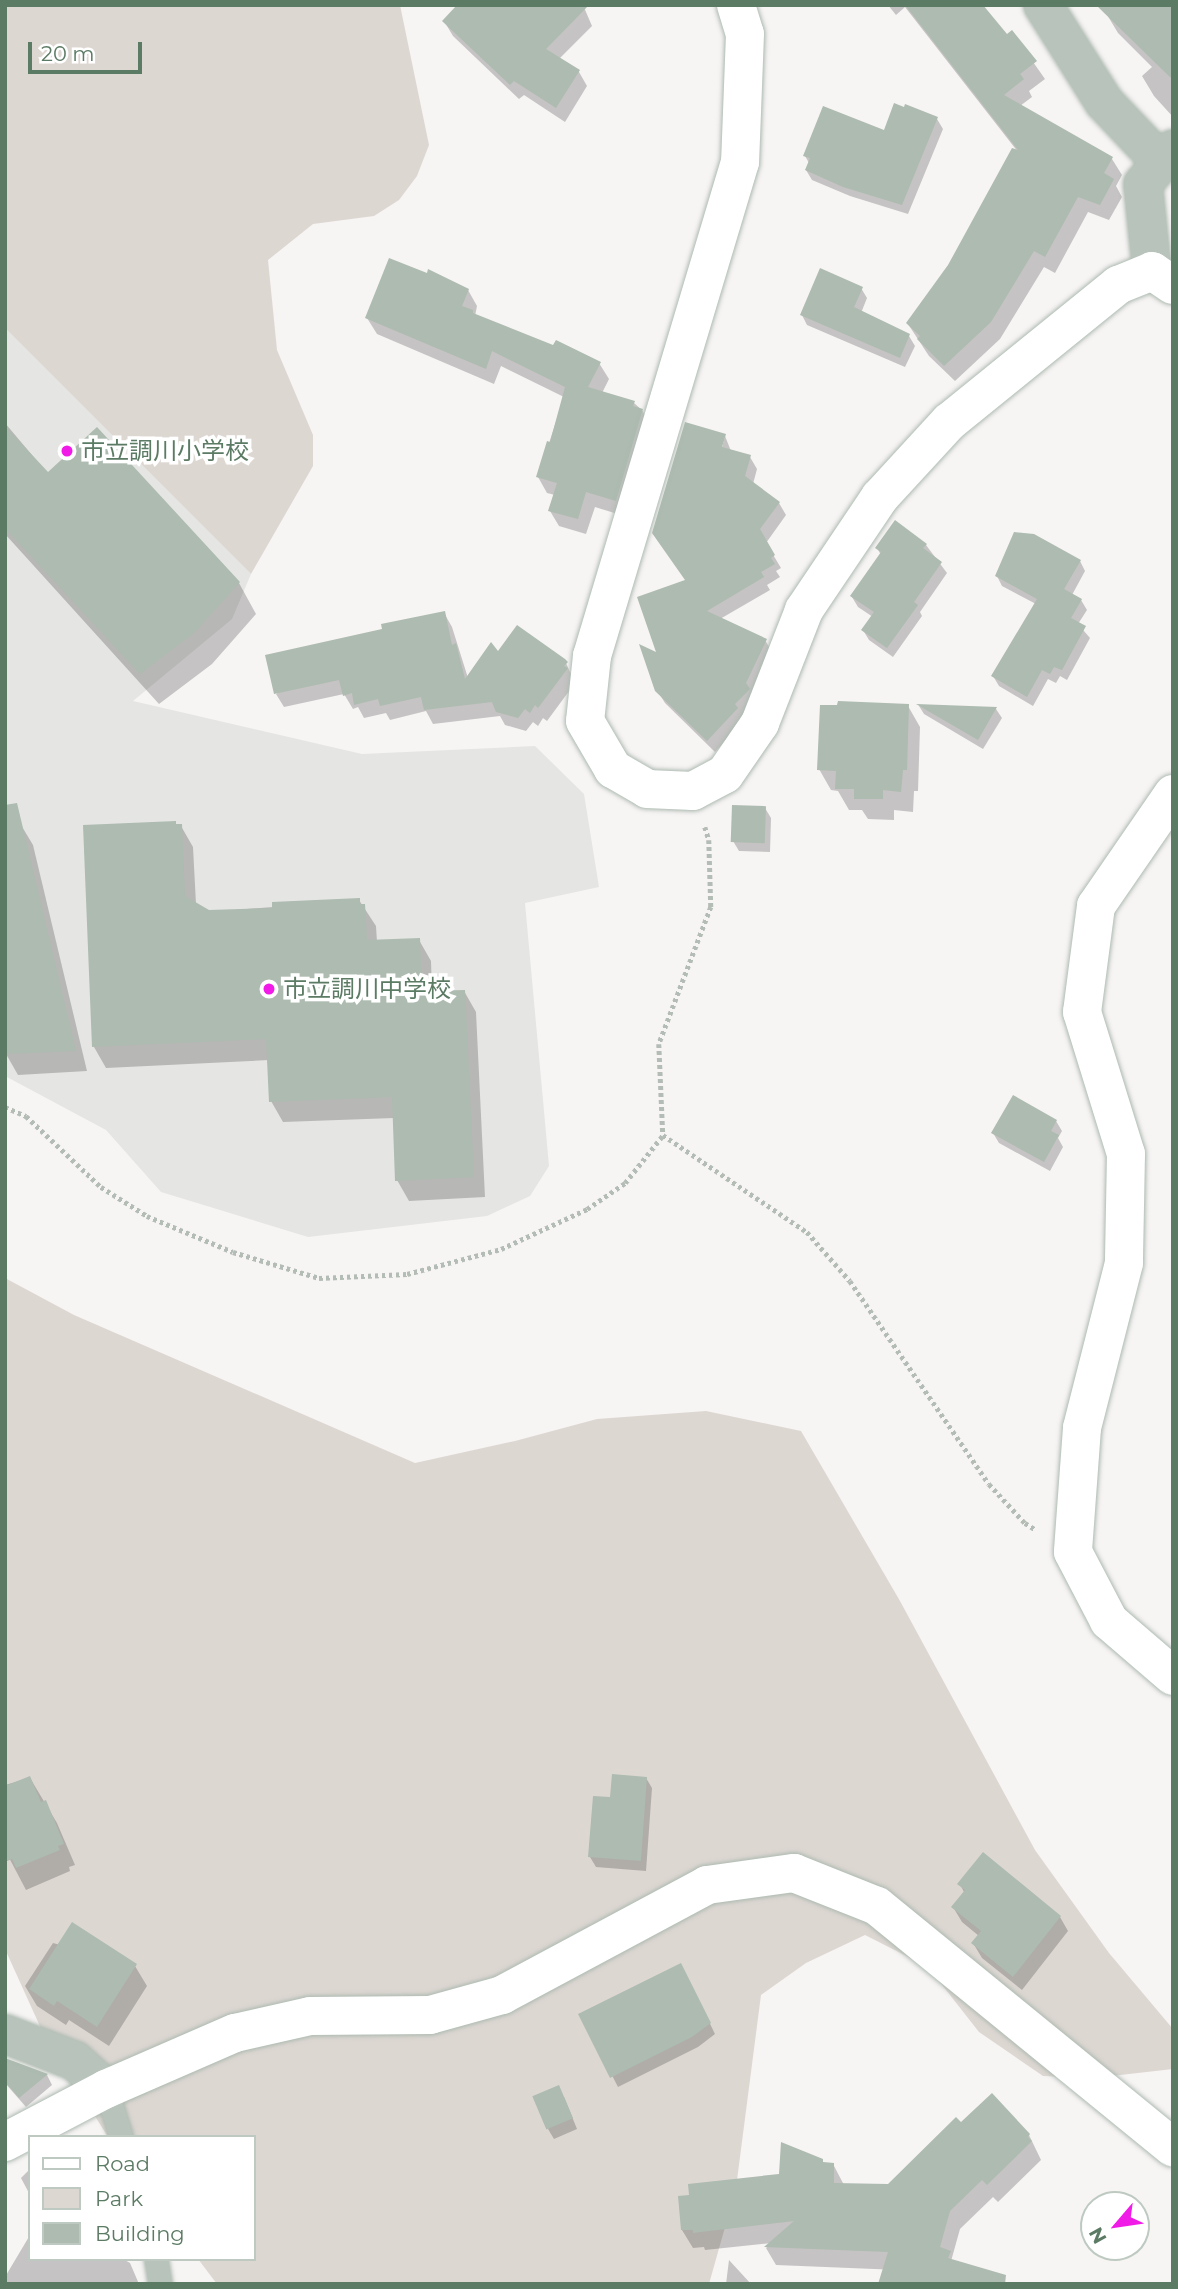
<!DOCTYPE html>
<html>
<head>
<meta charset="utf-8">
<style>
  body { margin:0 }
  #map { position:relative; width:1178px; height:2289px; overflow:hidden; background:#f7f4f4; font-family:Montserrat,"Noto Sans JP",sans-serif }
  div>[style] { position:absolute }
  .built>* { inset:0; background:#e5e5e4 }
  .green>* { inset:0; background:#ddd7d2 }
  .shadow>* { inset:0; background:#0003 }
  .building>* { inset:0; background:#adbbb0; transform-origin:0 0 }
  .path>* { height:4.5px; margin-top:-2.25px; transform-origin:0; background:repeating-linear-gradient(90deg,#b4bcb6 0 3.5px,transparent 0 7px) }
  .roads { filter:drop-shadow(0 0 2px #adbab1) drop-shadow(0 0 2px #adbab1) }
  .lane>* { height:23px; margin:-11.5px; padding:0 11.5px; transform-origin:11.5px; border-radius:11.5px; background:#b8c4bb }
  .street>* { height:38px; margin:-19px; padding:0 19px; transform-origin:19px; border-radius:19px; background:#b8c4bb }
  .secondary>* { height:38px; margin:-19px; padding:0 19px; transform-origin:19px; border-radius:19px; background:#fff }
  .dots>* { width:19px; height:19px; translate:-50% -50%; box-sizing:border-box; border:4px solid #fff; border-radius:50% }
  span { translate:-50% -50%; white-space:nowrap; text-align:center; line-height:1.15; -webkit-text-stroke:7px #fff; paint-order:stroke }
  .poi-label { font-size:24px; color:#5c7b64 }
  .left { translate:0 -50%; text-align:left }
  .frame { position:absolute; inset:0; border:7px solid #5c7b64; pointer-events:none }
  .legend { position:absolute; left:28px; top:2135px; width:228px; height:126px; box-sizing:border-box; background:#fff; border:2px solid #becac1; margin:0; padding:9px 12px; list-style:none; font-size:21px; color:#5c7b64 }
  .legend li { display:flex; align-items:center; gap:14px; height:35px }
  .legend b { width:35px; border:2px solid #becac1 }
  .north { position:absolute; left:1080px; top:2191px; width:70px; height:70px; box-sizing:border-box; background:#fff; border:2px solid #becac1; border-radius:50%; rotate:241deg; font-size:19px; font-weight:700; line-height:28px; text-align:center; color:#5c7b64 }
  .north::after { content:''; display:block; margin:auto; width:24px; height:32px; background:#f11be7; clip-path:polygon(50% 0,100% 100%,50% 72%,0 100%) }
  .scale { position:absolute; left:28px; top:42px; width:114px; height:32px; box-sizing:border-box; border:4px solid #5c7b64; border-top:0; padding-left:9px; font-size:21px; line-height:24px; white-space:nowrap; color:#5c7b64; -webkit-text-stroke:5px #fff; paint-order:stroke }
</style>
</head>
<body>
<div id="map">
  <div class="built">
    <i style="clip-path:polygon(5px 328px,251px 574px,232px 619px,133px 701px,362px 754px,535px 746px,584px 794px,599px 887px,525px 903px,549px 1166px,530px 1196px,487px 1216px,308px 1237px,161px 1192px,106px 1130px,5px 1076px)"></i>
  </div>
  <div class="green">
    <i style="clip-path:polygon(5px 5px,400px 5px,429px 145px,417px 176px,399px 200px,374px 216px,313px 224px,268px 260px,277px 350px,313px 435px,313px 466px,251px 574px,5px 328px)"></i>
    <i style="clip-path:polygon(5px 1278px,74px 1315px,415px 1463px,515px 1441px,597px 1419px,706px 1411px,801px 1431px,900px 1601px,1035px 1850px,1109px 1953px,1173px 2029px,1173px 2069px,1094px 2078px,1043px 2076px,979px 2032px,928px 1967px,865px 1935px,806px 1963px,761px 1995px,736px 2188px,709px 2284px,217px 2284px,198px 2259px,254px 2259px,254px 2137px,108px 2137px,43px 2033px,5px 1949px)"></i>
  </div>
  <div class="shadow">
    <i style="clip-path:polygon(583px 5px,592px 26px,559px 59px,579px 72px,587px 86px,565px 122px,524px 95px,519px 99px,453px 36px,444px 21px)"></i>
    <i style="clip-path:polygon(888px 5px,981px 5px,1007px 37px,1012px 32px,1045px 79px,1029px 91px,1032px 97px,1020px 106px,1112px 159px,1122px 175px,1116px 186px,1122px 197px,1109px 220px,1088px 212px,1055px 273px,1044px 267px,1000px 339px,955px 381px,929px 356px,908px 324px,950px 266px,1018px 152px,905px 7px,896px 15px)"></i>
    <i style="clip-path:polygon(1173px 5px,1173px 117px,1154px 96px,1142px 76px,1152px 67px,1118px 33px,1106px 13px)"></i>
    <i style="clip-path:polygon(937px 119px,943px 129px,908px 214px,850px 196px,812px 180px,806px 170px,809px 163px,805px 156px)"></i>
    <i style="clip-path:polygon(861px 288px,867px 298px,861px 313px,909px 336px,915px 346px,905px 367px,807px 325px,802px 315px)"></i>
    <i style="clip-path:polygon(468px 290px,477px 306px,475px 316px,599px 363px,609px 379px,602px 393px,634px 403px,642px 410px,651px 426px,624px 516px,595px 507px,586px 534px,559px 526px,550px 511px,555px 495px,547px 493px,538px 477px,564px 397px,501px 366px,494px 384px,377px 334px,367px 318px)"></i>
    <i style="clip-path:polygon(5px 423px,48px 474px,239px 583px,256px 614px,212px 664px,159px 704px,5px 534px)"></i>
    <i style="clip-path:polygon(725px 436px,731px 451px,750px 457px,757px 469px,753px 484px,779px 503px,786px 515px,766px 543px,781px 568px,776px 571px,780px 577px,767px 585px,770px 590px,720px 619px,765px 640px,772px 652px,755px 702px,741px 717px,744px 721px,715px 752px,665px 703px,657px 690px,659px 655px,686px 582px)"></i>
    <i style="clip-path:polygon(895px 523px,926px 545px,947px 573px,920px 612px,922px 616px,893px 657px,869px 640px,863px 630px,873px 617px,858px 607px,852px 597px,881px 555px,877px 548px)"></i>
    <i style="clip-path:polygon(1080px 561px,1085px 571px,1072px 595px,1081px 600px,1087px 610px,1078px 624px,1090px 638px,1067px 680px,1060px 676px,1056px 683px,1048px 679px,1033px 706px,999px 686px,993px 676px,1036px 604px,1002px 586px,997px 576px)"></i>
    <i style="clip-path:polygon(444px 613px,452px 627px,468px 678px,498px 654px,566px 663px,575px 683px,547px 721px,543px 718px,538px 726px,533px 722px,526px 731px,505px 725px,500px 716px,433px 724px,426px 711px,390px 720px,386px 713px,364px 718px,358px 707px,353px 709px,344px 694px,284px 707px,276px 694px,384px 630px)"></i>
    <i style="clip-path:polygon(908px 706px,920px 727px,918px 791px,914px 791px,913px 812px,894px 810px,894px 820px,868px 819px,862px 810px,849px 810px,838px 791px,831px 790px,819px 769px)"></i>
    <i style="clip-path:polygon(919px 706px,996px 709px,1002px 718px,983px 749px,924px 714px)"></i>
    <i style="clip-path:polygon(765px 808px,771px 818px,770px 852px,739px 851px,733px 841px)"></i>
    <i style="clip-path:polygon(21px 825px,33px 845px,87px 1071px,18px 1075px,6px 1054px)"></i>
    <i style="clip-path:polygon(177px 826px,181px 826px,193px 847px,196px 904px,209px 912px,359px 900px,376px 926px,377px 942px,419px 940px,431px 961px,432px 993px,464px 991px,476px 1012px,485px 1197px,409px 1201px,397px 1180px,394px 1118px,283px 1122px,271px 1101px,269px 1060px,106px 1068px,94px 1047px)"></i>
    <i style="clip-path:polygon(1056px 1121px,1062px 1131px,1058px 1138px,1063px 1147px,1050px 1171px,999px 1143px,993px 1133px)"></i>
    <i style="clip-path:polygon(30px 1778px,57px 1823px,75px 1865px,69px 1867px,70px 1871px,26px 1890px,5px 1850px,5px 1785px)"></i>
    <i style="clip-path:polygon(646px 1778px,652px 1788px,646px 1871px,596px 1867px,590px 1857px,611px 1799px)"></i>
    <i style="clip-path:polygon(960px 1884px,1060px 1917px,1068px 1931px,1022px 1990px,982px 1958px,973px 1943px,979px 1936px,962px 1922px,953px 1907px,965px 1894px)"></i>
    <i style="clip-path:polygon(53px 1943px,135px 1966px,147px 1986px,109px 2046px,69px 2020px,66px 2025px,37px 2006px,25px 1986px)"></i>
    <i style="clip-path:polygon(686px 1975px,715px 2034px,698px 2047px,618px 2087px,581px 2015px)"></i>
    <i style="clip-path:polygon(5px 2059px,47px 2075px,52px 2085px,26px 2107px,5px 2083px)"></i>
    <i style="clip-path:polygon(564px 2097px,577px 2129px,554px 2139px,548px 2129px)"></i>
    <i style="clip-path:polygon(961px 2124px,1029px 2135px,1041px 2160px,998px 2202px,993px 2197px,960px 2229px,948px 2272px,776px 2265px,766px 2248px,772px 2243px,705px 2250px,704px 2247px,693px 2248px,682px 2230px,781px 2175px,824px 2164px,833px 2164px,844px 2185px,889px 2186px)"></i>
    <i style="clip-path:polygon(30px 2169px,30px 2195px,21px 2178px)"></i>
    <i style="clip-path:polygon(30px 2235px,30px 2259px,123px 2259px,130px 2263px,139px 2284px,5px 2284px,5px 2277px)"></i>
    <i style="clip-path:polygon(729px 2260px,751px 2284px,726px 2284px)"></i>
  </div>
  <div class="building">
    <i style="clip-path:polygon(457px 5px,589px 5px,546px 49px,580px 70px,556px 108px,514px 81px,510px 85px,442px 21px)"></i>
    <i style="clip-path:polygon(905px 5px,983px 5px,1007px 34px,1012px 30px,1037px 61px,1020px 74px,1024px 79px,1004px 95px,1113px 157px,1104px 173px,1114px 179px,1100px 205px,1078px 197px,1045px 257px,1034px 251px,991px 322px,944px 366px,917px 339px,920px 336px,906px 323px,948px 265px,1012px 148px,1018px 150px)"></i>
    <i style="clip-path:polygon(1096px 5px,1173px 5px,1173px 80px)"></i>
    <i style="clip-path:polygon(894px 103px,904px 107px,905px 104px,938px 117px,902px 205px,843px 187px,805px 170px,810px 158px,803px 156px,823px 106px,884px 130px)"></i>
    <i style="clip-path:polygon(389px 258px,427px 273px,428px 269px,469px 289px,462px 306px,473px 310px,473px 313px,553px 345px,556px 340px,601px 362px,588px 387px,635px 401px,633px 406px,643px 409px,616px 501px,586px 492px,578px 519px,548px 511px,557px 483px,536px 477px,547px 441px,550px 442px,565px 387px,492px 351px,486px 369px,365px 318px)"></i>
    <i style="clip-path:polygon(820px 268px,863px 287px,854px 307px,910px 334px,900px 358px,800px 315px)"></i>
    <i style="clip-path:polygon(685px 422px,726px 434px,722px 447px,751px 455px,745px 476px,780px 502px,760px 529px,775px 555px,771px 558px,775px 564px,761px 572px,764px 577px,707px 611px,767px 639px,746px 683px,750px 689px,735px 704px,738px 708px,707px 741px,655px 691px,639px 644px,656px 652px,637px 597px,685px 580px,652px 533px)"></i>
    <i style="clip-path:polygon(5px 426px,48px 472px,97px 427px,240px 582px,194px 633px,140px 674px,5px 528px)"></i>
    <i style="clip-path:polygon(895px 520px,927px 544px,923px 548px,942px 562px,914px 602px,918px 605px,887px 648px,861px 630px,874px 612px,850px 596px,881px 552px,875px 548px)"></i>
    <i style="clip-path:polygon(1014px 532px,1034px 534px,1081px 560px,1064px 589px,1082px 599px,1071px 618px,1086px 626px,1062px 670px,1054px 667px,1050px 674px,1042px 670px,1027px 697px,991px 676px,1037px 599px,995px 576px)"></i>
    <i style="clip-path:polygon(445px 611px,452px 645px,456px 643px,465px 679px,491px 642px,498px 651px,517px 625px,565px 659px,568px 662px,564px 666px,568px 668px,538px 708px,535px 705px,530px 713px,525px 709px,518px 718px,496px 712px,492px 702px,424px 710px,421px 697px,380px 706px,378px 699px,354px 705px,352px 693px,343px 696px,339px 680px,274px 694px,265px 655px,382px 629px,381px 624px)"></i>
    <i style="clip-path:polygon(838px 701px,909px 704px,907px 770px,903px 770px,901px 792px,883px 790px,883px 799px,854px 799px,854px 789px,835px 789px,836px 771px,817px 770px,820px 705px,837px 705px)"></i>
    <i style="clip-path:polygon(916px 704px,997px 707px,978px 740px)"></i>
    <i style="clip-path:polygon(17px 803px,76px 1051px,5px 1054px,5px 805px)"></i>
    <i style="left:732px;top:805px;width:34px;height:37px;rotate:2deg"></i>
    <i style="clip-path:polygon(176px 821px,176px 824px,182px 824px,185px 896px,209px 910px,272px 908px,272px 902px,360px 898px,360px 904px,365px 904px,367px 940px,420px 938px,422px 991px,465px 990px,474px 1177px,395px 1181px,392px 1097px,269px 1102px,266px 1039px,92px 1047px,83px 825px)"></i>
    <i style="clip-path:polygon(1013px 1095px,1057px 1120px,1051px 1131px,1059px 1135px,1044px 1162px,991px 1133px)"></i>
    <i style="clip-path:polygon(612px 1774px,647px 1777px,641px 1861px,588px 1857px,593px 1796px,610px 1797px)"></i>
    <i style="clip-path:polygon(30px 1776px,41px 1802px,46px 1800px,64px 1844px,58px 1846px,60px 1850px,16px 1868px,12px 1859px,5px 1862px,5px 1786px)"></i>
    <i style="clip-path:polygon(983px 1852px,1061px 1916px,1013px 1977px,971px 1943px,981px 1931px,951px 1907px,965px 1890px,957px 1884px)"></i>
    <i style="clip-path:polygon(72px 1922px,137px 1964px,97px 2027px,57px 2001px,54px 2006px,29px 1989px)"></i>
    <i style="clip-path:polygon(681px 1963px,711px 2023px,692px 2037px,610px 2078px,578px 2014px)"></i>
    <i style="clip-path:polygon(5px 2058px,48px 2074px,19px 2098px,5px 2082px)"></i>
    <i style="left:559px;top:2085px;width:36px;height:29px;rotate:67deg"></i>
    <i style="clip-path:polygon(992px 2093px,1030px 2134px,1028px 2137px,1032px 2141px,987px 2185px,982px 2180px,950px 2211px,940px 2247px,951px 2251px,948px 2258px,1006px 2275px,1005px 2284px,878px 2284px,888px 2252px,764px 2247px,794px 2221px,693px 2233px,693px 2230px,681px 2230px,678px 2196px,689px 2195px,688px 2184px,779px 2174px,781px 2142px,823px 2159px,823px 2162px,834px 2163px,834px 2183px,888px 2184px,956px 2117px,961px 2122px)"></i>
  </div>
  <div class="path">
    <i style="left:705px;top:827px;width:14px;rotate:73deg"></i>
    <i style="left:709px;top:840px;width:67px;rotate:88.3deg"></i>
    <i style="left:711px;top:907px;width:147px;rotate:110.8deg"></i>
    <i style="left:659px;top:1044px;width:91px;rotate:87.5deg"></i>
    <i style="left:663px;top:1135px;width:174px;rotate:34deg"></i>
    <i style="left:807px;top:1232px;width:65px;rotate:48.7deg"></i>
    <i style="left:850px;top:1281px;width:246px;rotate:55.6deg"></i>
    <i style="left:989px;top:1484px;width:53px;rotate:47.3deg"></i>
    <i style="left:1025px;top:1523px;width:13px;rotate:32deg"></i>
    <i style="left:5px;top:1107px;width:23px;rotate:23deg"></i>
    <i style="left:26px;top:1116px;width:103px;rotate:43.4deg"></i>
    <i style="left:101px;top:1187px;width:54px;rotate:32.2deg"></i>
    <i style="left:147px;top:1216px;width:93px;rotate:22.7deg"></i>
    <i style="left:233px;top:1252px;width:90px;rotate:16.8deg"></i>
    <i style="left:319px;top:1278px;width:88px;rotate:-2.6deg"></i>
    <i style="left:407px;top:1274px;width:97px;rotate:-14.9deg"></i>
    <i style="left:501px;top:1249px;width:95px;rotate:-24.9deg"></i>
    <i style="left:587px;top:1209px;width:46px;rotate:-34.4deg"></i>
    <i style="left:625px;top:1183px;width:61px;rotate:-51.6deg"></i>
  </div>
  <div class="roads">
    <div class="lane">
      <i style="left:106px;top:2089px;width:50px;rotate:72.6deg"></i>
      <i style="left:156px;top:2259px;width:25px;rotate:81deg"></i>
    </div>
    <div class="street">
      <i style="left:1043px;top:5px;width:115px;rotate:57.8deg"></i>
      <i style="left:1104px;top:102px;width:83px;rotate:46.5deg"></i>
      <i style="left:1152px;top:271px;width:87px;rotate:-95.9deg"></i>
      <i style="left:1143px;top:184px;width:46px;rotate:-49.4deg"></i>
      <i style="left:5px;top:2034px;width:75px;rotate:21.1deg"></i>
      <i style="left:75px;top:2061px;width:42px;rotate:42.1deg"></i>
    </div>
    <div class="secondary">
      <i style="left:736px;top:5px;width:30px;rotate:73deg"></i>
      <i style="left:745px;top:34px;width:128px;rotate:92.2deg"></i>
      <i style="left:740px;top:162px;width:516px;rotate:106.68deg"></i>
      <i style="left:592px;top:656px;width:65px;rotate:96.1deg"></i>
      <i style="left:585px;top:721px;width:56px;rotate:59.7deg"></i>
      <i style="left:613px;top:769px;width:39px;rotate:30deg"></i>
      <i style="left:647px;top:789px;width:46px;rotate:2.5deg"></i>
      <i style="left:693px;top:791px;width:36px;rotate:-28deg"></i>
      <i style="left:725px;top:774px;width:62px;rotate:-55.5deg"></i>
      <i style="left:760px;top:723px;width:121px;rotate:-68.7deg"></i>
      <i style="left:804px;top:610px;width:136px;rotate:-56.1deg"></i>
      <i style="left:880px;top:497px;width:102px;rotate:-47.4deg"></i>
      <i style="left:949px;top:422px;width:218px;rotate:-39deg"></i>
      <i style="left:1118px;top:285px;width:37px;rotate:-22deg"></i>
      <i style="left:1152px;top:271px;width:25px;rotate:34deg"></i>
      <i style="left:1173px;top:794px;width:136px;rotate:124.5deg"></i>
      <i style="left:1096px;top:906px;width:107px;rotate:97.5deg"></i>
      <i style="left:1082px;top:1012px;width:149px;rotate:72.8deg"></i>
      <i style="left:1126px;top:1154px;width:109px;rotate:91.1deg"></i>
      <i style="left:1124px;top:1263px;width:170px;rotate:104.3deg"></i>
      <i style="left:1082px;top:1428px;width:124px;rotate:94.2deg"></i>
      <i style="left:1073px;top:1552px;width:78px;rotate:62.4deg"></i>
      <i style="left:1109px;top:1621px;width:84px;rotate:40.7deg"></i>
      <i style="left:5px;top:2142px;width:114px;rotate:-27.7deg"></i>
      <i style="left:106px;top:2089px;width:141px;rotate:-23.5deg"></i>
      <i style="left:235px;top:2033px;width:77px;rotate:-12.8deg"></i>
      <i style="left:310px;top:2016px;width:120px;rotate:-0.5deg"></i>
      <i style="left:430px;top:2015px;width:75px;rotate:-15.5deg"></i>
      <i style="left:502px;top:1995px;width:233px;rotate:-28.2deg"></i>
      <i style="left:707px;top:1885px;width:88px;rotate:-7.9deg"></i>
      <i style="left:794px;top:1873px;width:89px;rotate:21.7deg"></i>
      <i style="left:877px;top:1906px;width:382px;rotate:39.2deg"></i>
    </div>
  </div>
  <div class="dots">
    <i style="left:67px;top:451px;background:#f11be7"></i>
    <i style="left:269px;top:989px;background:#f11be7"></i>
  </div>
  <div class="poi-label">
    <span class="left" style="left:81px;top:451px">市立調川小学校</span>
    <span class="left" style="left:283px;top:989px">市立調川中学校</span>
  </div>
  <div class="frame"></div>
  <ul class="legend">
  <li><b style="height:9px;background:#fff"></b>Road</li>
  <li><b style="height:19px;background:#ddd7d2"></b>Park</li>
  <li><b style="height:19px;background:#adbbb0"></b>Building</li>
  </ul>
  <div class="north">N</div>
  <div class="scale">20 m</div>
</div>
</body>
</html>
